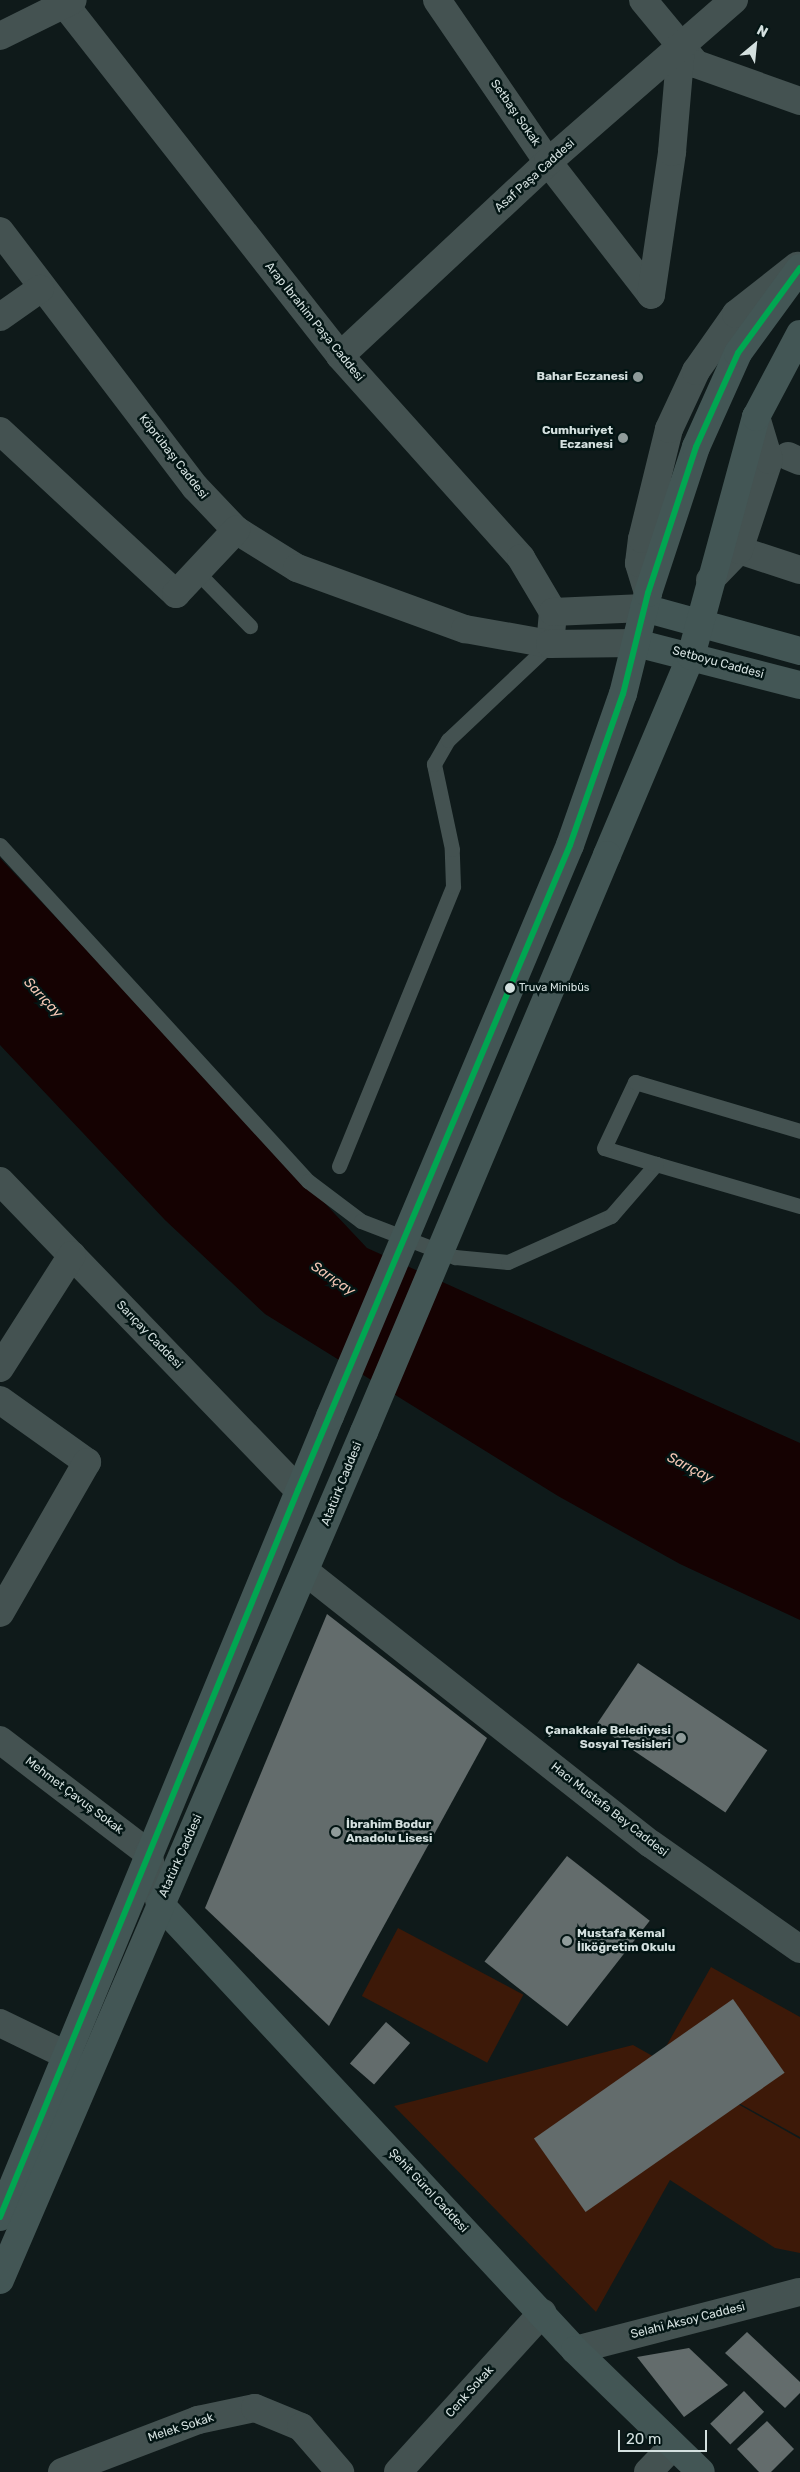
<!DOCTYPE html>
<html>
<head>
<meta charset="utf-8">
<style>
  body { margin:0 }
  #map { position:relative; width:800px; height:2472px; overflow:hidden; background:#0f1a1a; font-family:Rubik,sans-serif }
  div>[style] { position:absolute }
  .green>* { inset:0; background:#3d1908; transform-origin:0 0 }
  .water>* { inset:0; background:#150202 }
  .building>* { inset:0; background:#636c6c; transform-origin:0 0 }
  .service>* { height:15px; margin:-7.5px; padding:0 7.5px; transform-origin:7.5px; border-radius:7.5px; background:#445251 }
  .minor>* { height:28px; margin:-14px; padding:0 14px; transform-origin:14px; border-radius:14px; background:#445251 }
  .tertiary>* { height:28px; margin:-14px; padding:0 14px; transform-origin:14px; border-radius:14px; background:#445251 }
  .secondary>* { height:28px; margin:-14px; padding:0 14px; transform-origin:14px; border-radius:14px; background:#435655 }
  .secondary-bridge>* { height:28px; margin:-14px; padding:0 14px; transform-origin:14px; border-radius:14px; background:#435655 }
  .bus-1>* { height:6px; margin:-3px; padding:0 3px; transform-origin:3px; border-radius:3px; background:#00a651 }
  .dots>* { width:14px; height:14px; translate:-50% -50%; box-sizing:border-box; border:2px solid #031514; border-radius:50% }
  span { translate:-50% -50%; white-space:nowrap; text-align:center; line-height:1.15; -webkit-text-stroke:5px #031514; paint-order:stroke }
  .bus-label { font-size:11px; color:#d4e0df }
  .left { translate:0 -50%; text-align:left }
  .street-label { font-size:12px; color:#d4e0df }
  .poi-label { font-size:12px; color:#d4e0df; font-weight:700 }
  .right { translate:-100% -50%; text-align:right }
  .water-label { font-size:14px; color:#f4c7b5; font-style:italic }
  .north { position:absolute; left:730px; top:20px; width:50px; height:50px; -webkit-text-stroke:4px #031514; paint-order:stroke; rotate:28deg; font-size:14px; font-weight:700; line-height:20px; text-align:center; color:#d4e0df }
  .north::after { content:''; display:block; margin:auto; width:18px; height:22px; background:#d4e0df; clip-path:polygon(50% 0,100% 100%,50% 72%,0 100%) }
  .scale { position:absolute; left:618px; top:2430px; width:89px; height:22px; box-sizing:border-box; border:2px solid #d4e0df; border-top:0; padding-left:6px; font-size:15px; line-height:18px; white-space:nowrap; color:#d4e0df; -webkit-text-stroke:4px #031514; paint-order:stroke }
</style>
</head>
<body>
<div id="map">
  <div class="green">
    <i style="left:398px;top:1928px;width:142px;height:77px;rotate:28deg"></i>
    <i style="clip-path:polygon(711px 1967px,800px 2017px,800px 2137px,659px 2059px)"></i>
    <i style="clip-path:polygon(633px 2045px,800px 2139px,800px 2253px,775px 2248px,670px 2180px,596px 2312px,394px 2106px)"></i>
  </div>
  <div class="water">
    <i style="clip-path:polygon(0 858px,367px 1248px,800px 1443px,800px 1620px,680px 1564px,558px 1496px,265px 1314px,165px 1220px,0 1045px)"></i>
  </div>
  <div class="building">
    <i style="clip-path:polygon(327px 1614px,487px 1738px,329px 2026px,205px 1908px)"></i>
    <i style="left:638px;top:1663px;width:156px;height:75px;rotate:34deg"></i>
    <i style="left:567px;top:1856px;width:105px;height:134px;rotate:38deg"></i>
    <i style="left:733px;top:1999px;width:90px;height:243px;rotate:55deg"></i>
    <i style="left:386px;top:2022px;width:32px;height:55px;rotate:41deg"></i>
    <i style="clip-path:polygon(747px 2332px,800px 2382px,800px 2393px,785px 2408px,725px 2353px)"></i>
    <i style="clip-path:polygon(689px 2348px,728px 2385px,684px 2417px,637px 2357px)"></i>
    <i style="left:744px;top:2391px;width:29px;height:47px;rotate:46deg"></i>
    <i style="clip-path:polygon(767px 2421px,794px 2449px,771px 2472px,759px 2472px,737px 2449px)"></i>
  </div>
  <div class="service">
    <i style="left:199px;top:574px;width:73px;rotate:45.6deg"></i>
    <i style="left:0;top:845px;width:456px;rotate:47.5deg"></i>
    <i style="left:308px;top:1181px;width:66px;rotate:37deg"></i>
    <i style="left:361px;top:1221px;width:101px;rotate:21deg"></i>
    <i style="left:455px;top:1257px;width:53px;rotate:5.4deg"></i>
    <i style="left:508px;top:1262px;width:113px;rotate:-24.1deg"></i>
    <i style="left:611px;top:1216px;width:69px;rotate:-49.1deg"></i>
    <i style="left:656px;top:1164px;width:150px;rotate:16.3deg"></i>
    <i style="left:656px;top:1164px;width:54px;rotate:-162.9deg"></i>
    <i style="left:604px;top:1148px;width:73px;rotate:-64.8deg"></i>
    <i style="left:635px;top:1082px;width:172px;rotate:16.5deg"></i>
    <i style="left:339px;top:1166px;width:302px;rotate:-67.8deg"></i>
    <i style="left:453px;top:886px;width:37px;rotate:-92deg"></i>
    <i style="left:452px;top:849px;width:87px;rotate:-102deg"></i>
    <i style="left:434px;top:764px;width:28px;rotate:-60deg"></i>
    <i style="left:448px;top:740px;width:140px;rotate:-43.3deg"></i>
  </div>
  <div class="minor">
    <i style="left:66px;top:0;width:6px;rotate:90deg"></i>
    <i style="left:66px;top:6px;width:444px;rotate:51.9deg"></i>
    <i style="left:340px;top:356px;width:271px;rotate:48.1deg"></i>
    <i style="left:521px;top:558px;width:63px;rotate:59.3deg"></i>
    <i style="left:553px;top:612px;width:32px;rotate:95deg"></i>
    <i style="left:437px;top:0;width:196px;rotate:55.6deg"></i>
    <i style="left:548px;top:162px;width:168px;rotate:52.2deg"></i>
    <i style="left:643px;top:0;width:83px;rotate:50.4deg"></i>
    <i style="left:696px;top:64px;width:110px;rotate:19.6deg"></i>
    <i style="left:0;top:36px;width:81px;rotate:-26.3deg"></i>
    <i style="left:0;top:231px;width:322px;rotate:52.7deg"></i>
    <i style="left:195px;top:487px;width:59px;rotate:46.4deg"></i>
    <i style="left:236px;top:530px;width:72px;rotate:31.9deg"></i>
    <i style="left:297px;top:568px;width:179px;rotate:20deg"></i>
    <i style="left:465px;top:629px;width:86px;rotate:10deg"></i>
    <i style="left:550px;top:644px;width:86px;rotate:-0.7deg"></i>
    <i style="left:651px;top:295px;width:145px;rotate:-81.6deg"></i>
    <i style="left:672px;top:152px;width:106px;rotate:-85.1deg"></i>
    <i style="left:0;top:317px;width:49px;rotate:-35deg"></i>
    <i style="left:340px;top:356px;width:284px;rotate:-43deg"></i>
    <i style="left:548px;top:162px;width:247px;rotate:-41.1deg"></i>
    <i style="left:0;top:431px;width:240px;rotate:42.8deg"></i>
    <i style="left:176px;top:594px;width:88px;rotate:-46.8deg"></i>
    <i style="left:788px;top:456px;width:13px;rotate:23deg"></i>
    <i style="left:739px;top:550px;width:64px;rotate:18.2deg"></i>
    <i style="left:553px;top:612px;width:91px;rotate:-2.5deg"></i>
    <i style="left:0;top:1181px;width:429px;rotate:46deg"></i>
    <i style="left:0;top:1368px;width:134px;rotate:-57.5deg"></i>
    <i style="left:0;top:1400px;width:107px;rotate:35.5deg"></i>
    <i style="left:87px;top:1462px;width:174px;rotate:119.9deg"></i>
    <i style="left:306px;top:1572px;width:439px;rotate:38.3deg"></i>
    <i style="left:651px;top:1844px;width:182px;rotate:35.2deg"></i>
    <i style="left:0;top:1740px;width:186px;rotate:37.4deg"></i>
    <i style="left:148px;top:1853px;width:52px;rotate:76.8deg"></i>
    <i style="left:0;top:2023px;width:76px;rotate:25.9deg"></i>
    <i style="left:575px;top:2350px;width:232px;rotate:-14.5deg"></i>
    <i style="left:62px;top:2472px;width:146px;rotate:-20.9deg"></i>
    <i style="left:198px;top:2420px;width:58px;rotate:-11.9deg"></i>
    <i style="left:255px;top:2408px;width:50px;rotate:22.4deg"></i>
    <i style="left:301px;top:2427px;width:60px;rotate:49.1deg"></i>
    <i style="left:398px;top:2472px;width:215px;rotate:-47.8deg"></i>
    <i style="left:648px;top:2472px;width:36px;rotate:-46deg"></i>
  </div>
  <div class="tertiary">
    <i style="left:710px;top:580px;width:42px;rotate:-46deg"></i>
    <i style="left:739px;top:550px;width:95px;rotate:-71.6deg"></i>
    <i style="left:769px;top:460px;width:45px;rotate:-106.8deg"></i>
    <i style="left:648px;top:593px;width:31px;rotate:-107deg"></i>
    <i style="left:639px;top:563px;width:24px;rotate:-83deg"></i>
    <i style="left:642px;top:539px;width:113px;rotate:-76.2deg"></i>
    <i style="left:669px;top:429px;width:64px;rotate:-65deg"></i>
    <i style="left:696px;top:371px;width:70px;rotate:-54.9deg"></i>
    <i style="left:736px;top:314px;width:78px;rotate:-38.2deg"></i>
  </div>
  <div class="secondary">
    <i style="left:644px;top:608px;width:162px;rotate:15.4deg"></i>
    <i style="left:636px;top:643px;width:169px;rotate:14.4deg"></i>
    <i style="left:570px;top:845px;width:160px;rotate:-70.7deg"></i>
    <i style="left:623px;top:694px;width:104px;rotate:-76.1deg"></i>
    <i style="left:648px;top:593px;width:154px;rotate:-71.8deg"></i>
    <i style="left:696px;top:447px;width:103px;rotate:-65.9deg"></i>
    <i style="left:738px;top:353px;width:105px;rotate:-53.9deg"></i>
    <i style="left:607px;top:855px;width:216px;rotate:-67.1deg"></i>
    <i style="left:691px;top:656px;width:248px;rotate:-74.8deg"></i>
    <i style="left:756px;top:417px;width:94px;rotate:-62.1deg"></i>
    <i style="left:160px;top:1904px;width:609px;rotate:47.06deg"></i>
    <i style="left:575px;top:2350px;width:175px;rotate:44.1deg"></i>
    <i style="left:0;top:2217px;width:866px;rotate:-67.61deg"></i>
    <i style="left:0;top:2280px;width:923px;rotate:-66.77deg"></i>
  </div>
  <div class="secondary-bridge">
    <i style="left:330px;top:1416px;width:619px;rotate:-67.2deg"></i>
    <i style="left:364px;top:1432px;width:626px;rotate:-67.16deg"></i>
  </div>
  <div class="bus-1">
    <i style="left:0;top:2217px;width:786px;rotate:-67.71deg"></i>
    <i style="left:298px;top:1490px;width:700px;rotate:-67.13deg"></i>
    <i style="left:570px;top:845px;width:160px;rotate:-70.7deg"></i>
    <i style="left:623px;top:694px;width:104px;rotate:-76.1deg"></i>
    <i style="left:648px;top:593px;width:154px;rotate:-71.8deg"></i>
    <i style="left:696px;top:447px;width:103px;rotate:-65.9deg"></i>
    <i style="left:738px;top:353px;width:105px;rotate:-53.9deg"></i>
  </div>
  <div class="dots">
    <i style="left:638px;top:377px;background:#8f9b9a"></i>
    <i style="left:623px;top:438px;background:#8f9b9a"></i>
    <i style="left:510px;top:988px;background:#d4e0df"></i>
    <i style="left:681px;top:1738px;background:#8f9b9a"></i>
    <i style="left:336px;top:1832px;background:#8f9b9a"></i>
    <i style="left:567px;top:1941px;background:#8f9b9a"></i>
  </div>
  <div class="bus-label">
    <span class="left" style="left:519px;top:988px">Truva Minibüs</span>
  </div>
  <div class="street-label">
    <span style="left:515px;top:113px;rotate:55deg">Setbaşı Sokak</span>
    <span style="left:535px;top:176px;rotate:-42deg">Asaf Paşa Caddesi</span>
    <span style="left:314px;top:322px;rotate:51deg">Arap İbrahim Paşa Caddesi</span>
    <span style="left:173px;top:457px;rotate:52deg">Köprübaşı Caddesi</span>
    <span style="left:718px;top:663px;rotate:15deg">Setboyu Caddesi</span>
    <span style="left:149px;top:1335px;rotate:46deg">Sarıçay Caddesi</span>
    <span style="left:342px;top:1484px;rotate:-68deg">Atatürk Caddesi</span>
    <span style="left:74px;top:1796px;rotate:37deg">Mehmet Çavuş Sokak</span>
    <span style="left:609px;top:1810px;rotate:38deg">Hacı Mustafa Bey Caddesi</span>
    <span style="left:181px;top:1856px;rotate:-66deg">Atatürk Caddesi</span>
    <span style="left:428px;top:2191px;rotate:47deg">Şehit Gürol Caddesi</span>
    <span style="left:688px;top:2321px;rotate:-14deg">Selahi Aksoy Caddesi</span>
    <span style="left:470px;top:2392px;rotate:-48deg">Cenk Sokak</span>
    <span style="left:181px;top:2428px;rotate:-18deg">Melek Sokak</span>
  </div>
  <div class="poi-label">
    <span class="right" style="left:628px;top:377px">Bahar Eczanesi</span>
    <span class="right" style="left:613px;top:438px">Cumhuriyet<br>Eczanesi</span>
    <span class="right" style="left:671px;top:1738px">Çanakkale Belediyesi<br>Sosyal Tesisleri</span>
    <span class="left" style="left:346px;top:1832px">İbrahim Bodur<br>Anadolu Lisesi</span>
    <span class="left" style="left:577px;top:1941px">Mustafa Kemal<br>İlköğretim Okulu</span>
  </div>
  <div class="water-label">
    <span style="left:43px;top:998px;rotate:47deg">Sarıçay</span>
    <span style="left:333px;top:1279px;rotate:34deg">Sarıçay</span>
    <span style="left:690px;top:1468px;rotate:27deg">Sarıçay</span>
  </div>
  <div class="north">N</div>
  <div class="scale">20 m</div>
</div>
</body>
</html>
